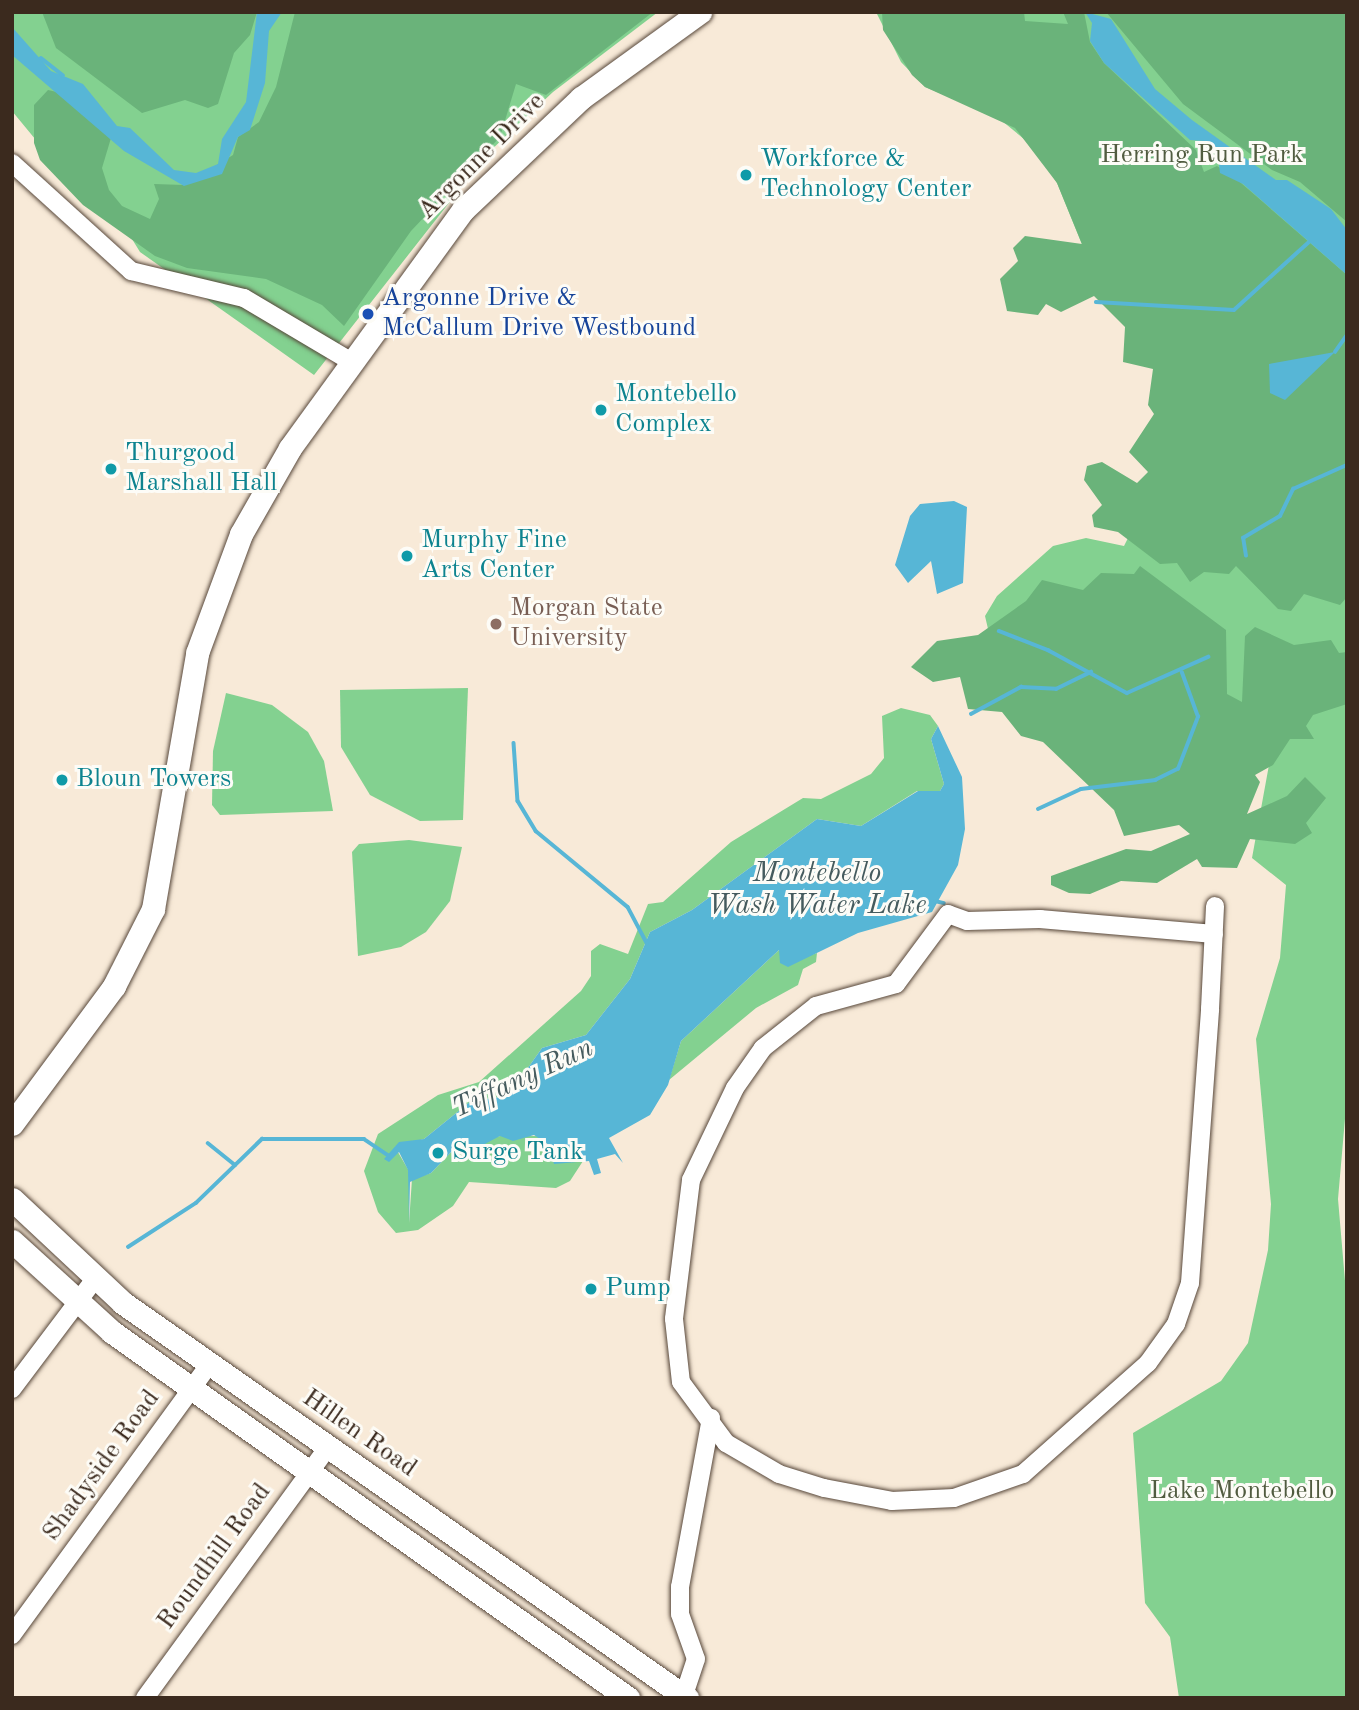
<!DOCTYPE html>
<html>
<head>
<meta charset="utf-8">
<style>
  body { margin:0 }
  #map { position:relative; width:1359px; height:1710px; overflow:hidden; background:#f8ead8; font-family:"Old Standard TT",serif }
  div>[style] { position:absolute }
  .green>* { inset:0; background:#83d190 }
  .forest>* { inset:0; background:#6ab37a }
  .water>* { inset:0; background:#57b6d6 }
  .stream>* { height:3.5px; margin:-1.75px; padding:0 1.75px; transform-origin:1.75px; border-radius:1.75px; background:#57b6d6 }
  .roads { filter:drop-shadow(0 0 2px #57473a) drop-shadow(0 0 2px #57473a) }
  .minor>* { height:18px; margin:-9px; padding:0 9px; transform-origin:9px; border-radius:9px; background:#fff }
  .major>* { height:23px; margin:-11.5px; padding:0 11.5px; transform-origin:11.5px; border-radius:11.5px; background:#fff }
  .dots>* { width:19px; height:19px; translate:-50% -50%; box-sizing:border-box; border:4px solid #fdfcf7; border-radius:50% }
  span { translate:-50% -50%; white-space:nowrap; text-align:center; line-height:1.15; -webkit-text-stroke:6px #fdfcf7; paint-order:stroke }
  .park-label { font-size:26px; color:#515c40 }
  .street-label { font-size:26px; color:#3b2a1e }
  .culture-label { font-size:26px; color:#0d838f }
  .left { translate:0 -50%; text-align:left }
  .transit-label { font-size:26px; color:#164399 }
  .education-label { font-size:26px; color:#785e54 }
  .water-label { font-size:28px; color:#455b5e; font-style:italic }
  .frame { position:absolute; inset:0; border:14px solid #3b2a1e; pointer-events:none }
</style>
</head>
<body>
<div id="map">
  <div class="green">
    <i style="clip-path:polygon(12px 12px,658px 12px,553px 92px,489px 152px,314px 375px,140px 252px,108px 200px,92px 208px,12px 111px)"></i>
    <i style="clip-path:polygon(876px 12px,1347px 12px,1347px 1096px,1338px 1199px,1347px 1304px,1346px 1698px,1179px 1698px,1170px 1637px,1145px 1603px,1133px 1433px,1221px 1381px,1248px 1343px,1268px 1250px,1271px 1204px,1256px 1039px,1280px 958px,1286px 885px,1252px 858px,1275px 732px,1008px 715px,985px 616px,997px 596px,1053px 546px,1086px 538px,1124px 546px,1154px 486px,1161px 360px,1098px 284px,1057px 183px,1035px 148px,996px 116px,925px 87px,901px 62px)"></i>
    <i style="clip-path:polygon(468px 688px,463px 820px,420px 821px,370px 795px,341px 747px,340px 690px)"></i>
    <i style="clip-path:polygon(226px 693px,272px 705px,308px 732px,324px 761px,333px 811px,220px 815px,212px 805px,213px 751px)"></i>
    <i style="clip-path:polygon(901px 708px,930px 715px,938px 726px,931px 739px,944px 784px,940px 791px,917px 791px,861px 826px,817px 819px,692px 910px,650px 932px,630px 979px,586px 1035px,542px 1048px,508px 1096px,471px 1101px,424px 1139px,395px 1147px,409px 1171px,409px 1223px,412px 1179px,431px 1173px,455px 1148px,500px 1136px,541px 1136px,550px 1160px,583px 1161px,570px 1181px,556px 1188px,469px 1182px,453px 1206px,418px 1230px,396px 1233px,378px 1212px,364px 1171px,378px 1134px,438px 1095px,479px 1082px,581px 991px,591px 976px,591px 951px,600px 944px,628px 954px,648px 904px,663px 902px,731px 842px,803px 798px,821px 799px,871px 774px,884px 758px,882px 716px)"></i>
    <i style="clip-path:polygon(409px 840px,462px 847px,450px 901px,426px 932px,401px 947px,358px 956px,352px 852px,359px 844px)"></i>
    <i style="clip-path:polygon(779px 950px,796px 960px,817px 953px,816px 962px,803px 969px,798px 985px,756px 1008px,669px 1080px,681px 1041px)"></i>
  </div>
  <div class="forest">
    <i style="clip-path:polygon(42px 12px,257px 12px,250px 35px,234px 53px,218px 104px,208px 108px,185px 100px,142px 113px,56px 48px)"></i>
    <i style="clip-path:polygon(295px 12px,653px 12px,546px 95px,516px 84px,500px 137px,411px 231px,344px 326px,322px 305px,266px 279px,187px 268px,155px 256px,83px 205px,40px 160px,34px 143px,34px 105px,48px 90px,61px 93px,111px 138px,102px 168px,109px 190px,122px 206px,150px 219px,159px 199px,154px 184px,184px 185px,233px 155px,238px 137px,259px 122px,276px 87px)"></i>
    <i style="clip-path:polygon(882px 12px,1024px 12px,1025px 21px,1068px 24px,1063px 12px,1084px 12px,1090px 42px,1104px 63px,1196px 150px,1204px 172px,1217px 166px,1233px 176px,1347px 275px,1347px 597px,1340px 605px,1304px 594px,1291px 611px,1278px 609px,1236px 566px,1229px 574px,1204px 572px,1190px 582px,1177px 563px,1160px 564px,1118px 532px,1094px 527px,1092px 515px,1102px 505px,1084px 480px,1087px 466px,1102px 462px,1137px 483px,1148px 472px,1129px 452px,1154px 414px,1148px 405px,1153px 369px,1123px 362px,1125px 327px,1094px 296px,1061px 312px,1046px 304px,1038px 315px,1007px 311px,1000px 279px,1018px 261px,1013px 248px,1025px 236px,1082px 244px,1057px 183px,1015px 128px,925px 87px,912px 75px,883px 30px)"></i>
    <i style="clip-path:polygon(1106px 12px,1347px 12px,1347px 222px,1300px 182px,1272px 170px,1183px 104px)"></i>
    <i style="clip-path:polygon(1140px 566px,1226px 630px,1227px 694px,1242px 702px,1245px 636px,1255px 627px,1294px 645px,1331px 640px,1339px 653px,1347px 652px,1347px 704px,1313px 715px,1306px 726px,1314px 739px,1290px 739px,1273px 765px,1255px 775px,1260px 782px,1247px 814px,1287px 796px,1305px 777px,1326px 798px,1306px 823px,1312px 833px,1295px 844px,1250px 839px,1237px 868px,1202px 867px,1197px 859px,1157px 883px,1121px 881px,1090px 894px,1069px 893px,1051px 885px,1051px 876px,1126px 849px,1151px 851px,1190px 834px,1179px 825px,1124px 836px,1114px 810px,1043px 742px,1021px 736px,1002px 712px,968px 709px,960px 677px,933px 682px,911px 667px,937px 641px,978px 635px,1026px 601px,1042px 580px,1083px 590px,1101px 573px,1134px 574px)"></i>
  </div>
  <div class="water">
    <i style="clip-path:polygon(257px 12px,282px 12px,269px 31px,265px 83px,250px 130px,238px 137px,222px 174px,184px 186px,124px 151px,12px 55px,12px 27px,51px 71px,83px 84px,117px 126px,130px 128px,174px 170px,196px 173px,218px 164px,222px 139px,246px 102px)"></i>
    <i style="clip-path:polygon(1085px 12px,1111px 19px,1155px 89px,1192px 120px,1276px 180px,1287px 180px,1331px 209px,1347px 230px,1347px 275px,1243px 184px,1220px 173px,1218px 156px,1204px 141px,1190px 140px,1104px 63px,1090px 41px,1092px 23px)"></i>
    <i style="clip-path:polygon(1335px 352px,1285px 400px,1270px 393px,1269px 364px)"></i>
    <i style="clip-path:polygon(954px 501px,967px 507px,963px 583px,937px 594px,931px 561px,908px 583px,895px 565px,910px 516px,920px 504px)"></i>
    <i style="clip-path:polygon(938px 726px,962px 777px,965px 829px,958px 865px,932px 912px,858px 933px,788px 967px,780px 963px,779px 950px,681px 1041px,668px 1085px,650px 1115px,609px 1138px,623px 1163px,615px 1154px,597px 1159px,601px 1173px,594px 1175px,589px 1161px,554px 1164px,549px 1145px,534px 1135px,513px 1141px,500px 1136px,481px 1146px,455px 1148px,431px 1173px,410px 1182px,409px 1223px,408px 1170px,399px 1152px,389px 1162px,384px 1159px,399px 1142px,424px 1139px,471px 1101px,508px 1096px,542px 1048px,586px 1035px,630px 979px,650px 932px,692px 910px,817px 819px,861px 826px,918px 791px,940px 791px,944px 784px,931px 739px)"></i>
  </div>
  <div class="stream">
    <i style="left:41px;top:58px;width:28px;rotate:38deg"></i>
    <i style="left:1096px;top:302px;width:138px;rotate:3.3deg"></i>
    <i style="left:1234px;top:310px;width:100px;rotate:-42.2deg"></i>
    <i style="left:1335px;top:352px;width:21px;rotate:-55deg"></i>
    <i style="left:1246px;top:556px;width:18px;rotate:-99deg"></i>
    <i style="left:1243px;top:538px;width:43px;rotate:-30.7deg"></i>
    <i style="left:1280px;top:516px;width:30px;rotate:-64deg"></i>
    <i style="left:1293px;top:489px;width:59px;rotate:-24deg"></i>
    <i style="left:999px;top:631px;width:53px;rotate:21.2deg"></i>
    <i style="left:1048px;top:650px;width:90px;rotate:28.6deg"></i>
    <i style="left:1127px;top:693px;width:89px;rotate:-24deg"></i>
    <i style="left:971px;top:714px;width:57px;rotate:-28.4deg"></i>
    <i style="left:1021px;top:687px;width:35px;rotate:3deg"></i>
    <i style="left:1056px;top:689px;width:39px;rotate:-26deg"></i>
    <i style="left:514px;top:743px;width:58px;rotate:86.1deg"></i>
    <i style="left:518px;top:801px;width:35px;rotate:59deg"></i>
    <i style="left:536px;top:831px;width:119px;rotate:39.6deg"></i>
    <i style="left:628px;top:907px;width:41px;rotate:62.2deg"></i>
    <i style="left:1038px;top:809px;width:47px;rotate:-24.9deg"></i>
    <i style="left:1081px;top:789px;width:75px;rotate:-6.9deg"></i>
    <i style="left:1155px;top:780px;width:25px;rotate:-26deg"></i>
    <i style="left:1178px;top:769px;width:56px;rotate:-69deg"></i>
    <i style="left:1198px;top:717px;width:47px;rotate:-110deg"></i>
    <i style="left:935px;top:901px;width:9px;rotate:13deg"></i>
    <i style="left:208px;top:1143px;width:35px;rotate:39deg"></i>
    <i style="left:128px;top:1247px;width:81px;rotate:-32.9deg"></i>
    <i style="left:196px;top:1203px;width:92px;rotate:-44.1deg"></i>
    <i style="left:262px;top:1139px;width:102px"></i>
    <i style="left:364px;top:1139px;width:29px;rotate:34deg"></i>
  </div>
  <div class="roads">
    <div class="minor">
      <i style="left:12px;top:163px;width:161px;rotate:42.2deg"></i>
      <i style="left:131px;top:271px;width:116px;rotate:13.4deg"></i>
      <i style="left:244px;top:298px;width:123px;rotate:30.7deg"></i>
      <i style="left:1214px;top:934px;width:175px;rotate:-175.1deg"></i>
      <i style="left:1040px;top:919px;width:73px;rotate:178.4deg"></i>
      <i style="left:967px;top:921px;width:20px;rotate:-160deg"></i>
      <i style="left:948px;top:914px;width:87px;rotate:126.6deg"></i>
      <i style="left:896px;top:984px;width:83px;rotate:164.6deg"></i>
      <i style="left:816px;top:1006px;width:68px;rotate:141.6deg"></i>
      <i style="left:763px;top:1048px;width:49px;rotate:125deg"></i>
      <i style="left:735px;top:1088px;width:102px;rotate:115.6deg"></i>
      <i style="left:691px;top:1180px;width:140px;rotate:97deg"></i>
      <i style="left:674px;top:1319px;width:63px;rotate:83.7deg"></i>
      <i style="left:681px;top:1382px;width:76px;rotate:53.6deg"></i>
      <i style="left:726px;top:1443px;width:61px;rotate:30.3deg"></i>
      <i style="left:779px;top:1474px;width:47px;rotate:17.3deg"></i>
      <i style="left:824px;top:1488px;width:69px;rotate:10.8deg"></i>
      <i style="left:892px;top:1501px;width:62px;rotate:-2.8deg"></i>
      <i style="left:954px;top:1498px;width:73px;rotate:-19.2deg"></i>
      <i style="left:1023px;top:1474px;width:167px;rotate:-41.6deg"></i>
      <i style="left:1148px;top:1363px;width:48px;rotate:-54.3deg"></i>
      <i style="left:1176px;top:1324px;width:43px;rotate:-71.1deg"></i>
      <i style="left:1190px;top:1283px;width:275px;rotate:-85.8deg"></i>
      <i style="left:1210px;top:1009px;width:103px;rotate:-87.2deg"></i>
      <i style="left:12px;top:1389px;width:136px;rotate:-53deg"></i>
      <i style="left:12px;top:1635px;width:336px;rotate:-53.9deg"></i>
      <i style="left:145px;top:1698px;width:311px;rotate:-53.9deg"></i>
      <i style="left:683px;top:1698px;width:41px;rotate:-71.6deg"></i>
      <i style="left:696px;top:1659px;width:48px;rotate:-109.6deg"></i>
      <i style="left:680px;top:1614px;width:27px;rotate:-90deg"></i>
      <i style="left:680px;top:1587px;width:172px;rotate:-79.6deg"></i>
    </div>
    <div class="major">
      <i style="left:12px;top:1124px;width:172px;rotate:-53.5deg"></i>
      <i style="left:114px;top:986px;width:86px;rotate:-63.1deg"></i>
      <i style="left:153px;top:909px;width:260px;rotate:-80.2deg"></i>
      <i style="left:197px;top:653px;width:127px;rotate:-69.7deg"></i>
      <i style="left:241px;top:534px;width:99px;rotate:-60.3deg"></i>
      <i style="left:290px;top:448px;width:294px;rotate:-54deg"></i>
      <i style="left:463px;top:210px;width:163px;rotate:-43.5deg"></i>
      <i style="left:581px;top:98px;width:147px;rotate:-35.9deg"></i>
      <i style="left:12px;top:1199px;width:152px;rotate:43.1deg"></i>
      <i style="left:123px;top:1303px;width:689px;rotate:35.01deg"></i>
      <i style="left:12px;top:1241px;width:135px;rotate:42.3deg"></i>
      <i style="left:112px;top:1332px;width:633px;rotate:35.35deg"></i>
    </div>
  </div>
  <div class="dots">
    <i style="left:746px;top:175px;background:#0f9aa8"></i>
    <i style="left:368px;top:314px;background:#1a4fb4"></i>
    <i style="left:601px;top:410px;background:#0f9aa8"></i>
    <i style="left:111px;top:469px;background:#0f9aa8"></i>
    <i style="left:407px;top:556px;background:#0f9aa8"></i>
    <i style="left:496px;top:624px;background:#8d6e63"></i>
    <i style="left:62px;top:780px;background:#0f9aa8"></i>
    <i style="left:438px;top:1153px;background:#0f9aa8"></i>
    <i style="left:591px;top:1289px;background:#0f9aa8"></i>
  </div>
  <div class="park-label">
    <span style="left:1202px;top:156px">Herring Run Park</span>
    <span style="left:1242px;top:1492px">Lake Montebello</span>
  </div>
  <div class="street-label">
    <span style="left:482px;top:157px;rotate:-45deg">Argonne Drive</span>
    <span style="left:359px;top:1434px;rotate:35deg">Hillen Road</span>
    <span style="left:102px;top:1466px;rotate:-54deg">Shadyside Road</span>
    <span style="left:215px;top:1557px;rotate:-54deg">Roundhill Road</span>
  </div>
  <div class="culture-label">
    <span class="left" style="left:760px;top:175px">Workforce &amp;<br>Technology Center</span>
    <span class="left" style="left:615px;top:410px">Montebello<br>Complex</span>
    <span class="left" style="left:125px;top:469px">Thurgood<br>Marshall Hall</span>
    <span class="left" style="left:421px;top:556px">Murphy Fine<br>Arts Center</span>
    <span class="left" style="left:76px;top:780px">Bloun Towers</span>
    <span class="left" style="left:452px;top:1153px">Surge Tank</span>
    <span class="left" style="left:605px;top:1289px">Pump</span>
  </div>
  <div class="transit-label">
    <span class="left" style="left:382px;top:314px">Argonne Drive &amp;<br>McCallum Drive Westbound</span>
  </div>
  <div class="education-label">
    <span class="left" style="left:510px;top:624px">Morgan State<br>University</span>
  </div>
  <div class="water-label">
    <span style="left:817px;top:890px">Montebello<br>Wash Water Lake</span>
    <span style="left:523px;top:1079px;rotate:-25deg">Tiffany Run</span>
  </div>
  <div class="frame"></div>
</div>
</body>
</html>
